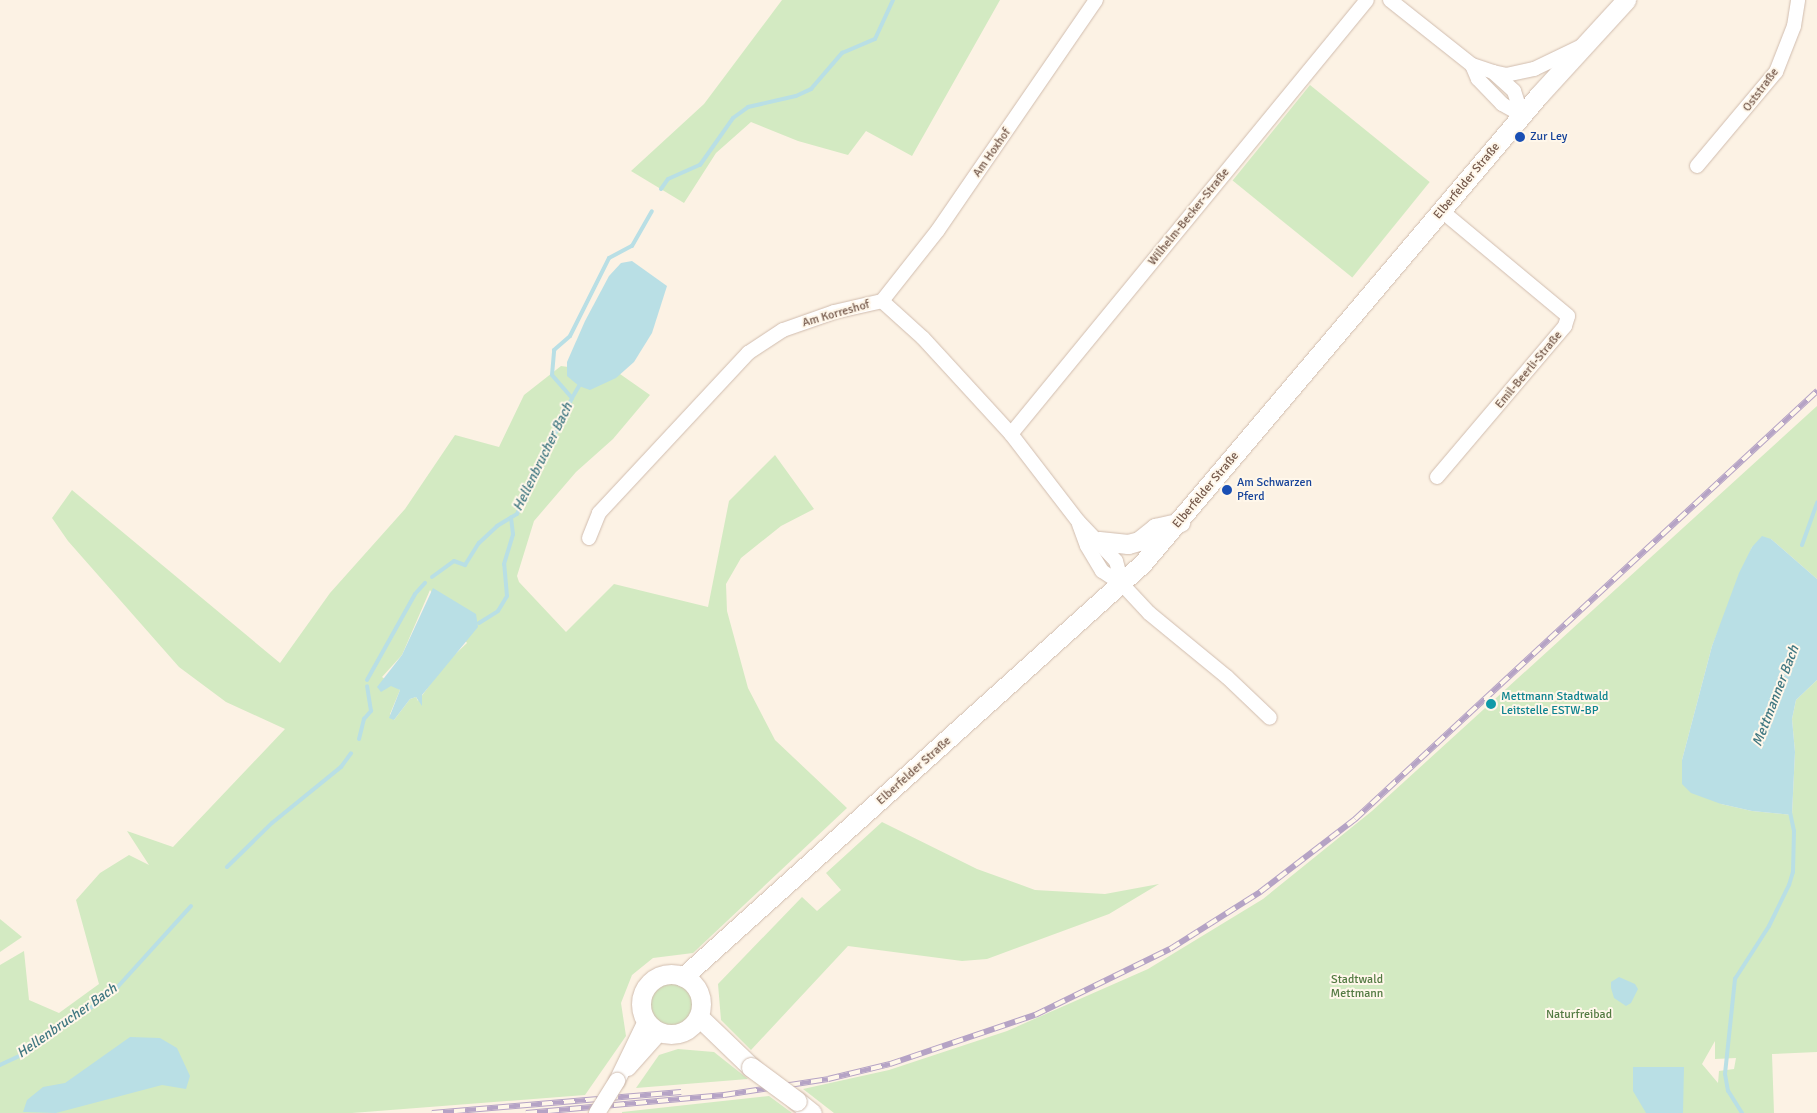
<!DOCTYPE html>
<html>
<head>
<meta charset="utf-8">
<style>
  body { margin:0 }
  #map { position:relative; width:1817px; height:1113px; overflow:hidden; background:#fcf2e4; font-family:Signika,sans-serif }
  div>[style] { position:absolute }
  .green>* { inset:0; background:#d3eac2; transform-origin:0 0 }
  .round { border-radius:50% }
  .water>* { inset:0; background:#b9dfe5 }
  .stream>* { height:4px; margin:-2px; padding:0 2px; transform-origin:2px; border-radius:2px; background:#b9dfe5 }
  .roads { filter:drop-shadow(0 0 1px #d0bcae) drop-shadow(0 0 1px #d0bcae) }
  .minor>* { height:14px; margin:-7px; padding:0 7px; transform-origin:7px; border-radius:7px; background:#fff }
  .tertiary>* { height:16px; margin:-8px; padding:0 8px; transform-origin:8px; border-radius:8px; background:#fff }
  .secondary>* { height:19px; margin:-9.5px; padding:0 9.5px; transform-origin:9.5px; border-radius:9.5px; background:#fff }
  .secondary>.ring { margin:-9.5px; padding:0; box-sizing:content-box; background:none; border:19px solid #fff; border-radius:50% }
  .rail>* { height:5.5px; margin-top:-2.75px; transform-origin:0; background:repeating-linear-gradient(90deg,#fff7ea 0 11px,#b5a3c5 0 22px); box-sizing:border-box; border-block:1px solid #b5a3c5 }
  .bridges { filter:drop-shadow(0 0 1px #d0bcae) drop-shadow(0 0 1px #d0bcae) }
  .tertiary-bridge>* { height:16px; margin:-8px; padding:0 8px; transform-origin:8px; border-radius:8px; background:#fff }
  .secondary-bridge>* { height:19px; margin:-9.5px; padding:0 9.5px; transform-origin:9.5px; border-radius:9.5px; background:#fff }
  .dots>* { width:14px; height:14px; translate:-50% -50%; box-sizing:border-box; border:2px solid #fff7ea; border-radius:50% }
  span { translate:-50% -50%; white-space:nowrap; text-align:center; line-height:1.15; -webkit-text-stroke:4px #fff7ea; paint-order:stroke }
  .street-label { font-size:12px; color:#74584a }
  .transit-label { font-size:12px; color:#164399 }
  .left { translate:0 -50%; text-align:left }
  .culture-label { font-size:12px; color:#0d838f }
  .park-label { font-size:12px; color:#537a42 }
  .water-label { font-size:14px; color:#407781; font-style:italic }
</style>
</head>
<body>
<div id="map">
  <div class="green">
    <i style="clip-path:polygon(782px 0,1000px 0,912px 156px,866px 131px,848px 155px,798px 141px,751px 122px,716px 153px,684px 203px,631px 171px,704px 104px)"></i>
    <i style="left:1310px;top:85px;width:154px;height:123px;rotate:39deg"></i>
    <i style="clip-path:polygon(evenodd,561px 366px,620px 374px,650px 395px,613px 439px,576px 472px,534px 521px,517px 576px,519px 582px,566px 632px,614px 584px,708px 607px,729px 501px,775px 455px,814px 509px,781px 526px,741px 558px,726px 584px,727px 611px,748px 688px,775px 740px,847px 808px,693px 953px,653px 958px,632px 975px,621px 1003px,626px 1036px,585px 1095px,352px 1113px,0 1113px,0 965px,24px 951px,29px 1000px,59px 1013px,99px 984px,76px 900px,100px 873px,129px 855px,149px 865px,127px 831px,173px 847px,285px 729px,226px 702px,179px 667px,68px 541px,52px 518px,72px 490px,280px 663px,330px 593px,405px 509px,455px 435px,499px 447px,524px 395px,561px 366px,430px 590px,467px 643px,446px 663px,418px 701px,416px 697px,410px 699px,394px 720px,390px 714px,400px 690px,382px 677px,402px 655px,430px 590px)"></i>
    <i style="clip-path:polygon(evenodd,1817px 406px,1817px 579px,1771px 539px,1752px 547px,1712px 646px,1682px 760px,1721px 804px,1752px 811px,1792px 815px,1795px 752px,1792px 719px,1796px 700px,1817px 680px,1817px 1052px,1772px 1054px,1774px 1113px,834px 1113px,803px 1089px,889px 1070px,1007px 1031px,1148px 969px,1263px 899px,1372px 811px,1817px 406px,1715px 1041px,1715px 1059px,1736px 1058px,1734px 1069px,1719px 1071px,1718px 1083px,1702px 1064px,1715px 1041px)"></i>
    <i style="clip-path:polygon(882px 822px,977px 869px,1035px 890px,1105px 894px,1159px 884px,1109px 914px,987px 959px,962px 961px,848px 946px,751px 1050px,721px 1020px,718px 984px,802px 897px,817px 911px,841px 890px,826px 873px)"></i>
    <i style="clip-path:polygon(0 919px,22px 937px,0 952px)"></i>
    <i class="round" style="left:648px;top:982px;width:46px;height:46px"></i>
    <i style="clip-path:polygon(678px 1049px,714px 1052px,748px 1079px,636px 1088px,659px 1055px)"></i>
    <i style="clip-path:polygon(769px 1096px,792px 1113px,622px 1113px,622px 1112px)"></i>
  </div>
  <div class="water">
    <i style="clip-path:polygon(632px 261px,667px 286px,652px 333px,634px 362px,616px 378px,590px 390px,579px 386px,567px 376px,567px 362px,585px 321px,609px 276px,621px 263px)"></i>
    <i style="clip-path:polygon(1762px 536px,1771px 539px,1817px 579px,1817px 680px,1796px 700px,1792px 719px,1795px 752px,1792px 815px,1752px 811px,1721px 804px,1691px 793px,1682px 784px,1682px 760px,1712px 646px,1739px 573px,1752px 547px)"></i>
    <i style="clip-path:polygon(433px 588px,476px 614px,478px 627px,422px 695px,422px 706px,416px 697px,410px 699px,394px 720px,389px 718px,400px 690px,391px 686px,381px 692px,377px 687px,402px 655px)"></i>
    <i style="clip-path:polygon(1619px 977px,1635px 984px,1638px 989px,1631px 1003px,1626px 1006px,1614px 998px,1611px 988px,1611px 982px)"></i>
    <i style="clip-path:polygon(130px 1037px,160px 1038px,177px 1048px,190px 1076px,186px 1089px,162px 1085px,56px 1113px,23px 1112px,27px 1100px,43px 1087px,65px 1083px)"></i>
    <i style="clip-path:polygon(1633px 1067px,1684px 1067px,1683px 1113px,1646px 1113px,1633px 1091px)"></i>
  </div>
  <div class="stream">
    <i style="left:661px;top:189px;width:12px;rotate:-55deg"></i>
    <i style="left:668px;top:179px;width:35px;rotate:-24deg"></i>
    <i style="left:700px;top:165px;width:57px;rotate:-54.9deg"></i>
    <i style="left:733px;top:118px;width:19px;rotate:-36deg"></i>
    <i style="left:748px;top:107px;width:49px;rotate:-12.9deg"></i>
    <i style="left:796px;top:96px;width:17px;rotate:-25deg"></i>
    <i style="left:811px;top:89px;width:48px;rotate:-49.3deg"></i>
    <i style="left:842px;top:53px;width:36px;rotate:-23deg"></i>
    <i style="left:875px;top:39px;width:43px;rotate:-65.2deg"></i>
    <i style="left:572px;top:398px;width:14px;rotate:-60deg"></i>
    <i style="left:1802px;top:545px;width:45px;rotate:-70.3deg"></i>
    <i style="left:432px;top:577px;width:27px;rotate:-36deg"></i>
    <i style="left:454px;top:561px;width:12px;rotate:20deg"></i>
    <i style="left:465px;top:565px;width:26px;rotate:-58deg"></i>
    <i style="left:479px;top:543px;width:25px;rotate:-43deg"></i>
    <i style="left:497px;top:526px;width:23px;rotate:-31deg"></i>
    <i style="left:517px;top:514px;width:128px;rotate:-64.6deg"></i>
    <i style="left:572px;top:398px;width:30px;rotate:-131deg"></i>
    <i style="left:552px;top:375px;width:25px;rotate:-85deg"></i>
    <i style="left:554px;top:350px;width:21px;rotate:-41deg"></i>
    <i style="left:570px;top:336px;width:87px;rotate:-63.4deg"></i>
    <i style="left:609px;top:258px;width:26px;rotate:-28deg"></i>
    <i style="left:632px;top:246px;width:40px;rotate:-60.3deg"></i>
    <i style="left:479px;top:623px;width:22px;rotate:-32deg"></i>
    <i style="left:498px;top:611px;width:17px;rotate:-59deg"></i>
    <i style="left:507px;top:596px;width:32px;rotate:-95deg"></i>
    <i style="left:504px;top:564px;width:31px;rotate:-73deg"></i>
    <i style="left:513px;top:534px;width:17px;rotate:-97deg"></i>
    <i style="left:367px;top:680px;width:98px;rotate:-60.8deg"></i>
    <i style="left:415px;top:594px;width:15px;rotate:-48deg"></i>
    <i style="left:359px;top:739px;width:21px;rotate:-76deg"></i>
    <i style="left:364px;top:719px;width:11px;rotate:-49deg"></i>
    <i style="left:371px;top:711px;width:25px;rotate:-99deg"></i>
    <i style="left:227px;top:867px;width:63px;rotate:-44.4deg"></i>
    <i style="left:272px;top:823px;width:89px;rotate:-39.1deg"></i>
    <i style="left:341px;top:767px;width:17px;rotate:-54deg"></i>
    <i style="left:0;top:1065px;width:29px;rotate:-25deg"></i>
    <i style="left:26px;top:1053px;width:106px;rotate:-35deg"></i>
    <i style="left:113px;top:992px;width:116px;rotate:-47.8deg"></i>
    <i style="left:1742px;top:1113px;width:26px;rotate:-122deg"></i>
    <i style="left:1728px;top:1091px;width:17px;rotate:-100deg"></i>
    <i style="left:1725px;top:1074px;width:96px;rotate:-84deg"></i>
    <i style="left:1735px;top:979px;width:63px;rotate:-57.3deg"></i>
    <i style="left:1769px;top:926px;width:46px;rotate:-64deg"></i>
    <i style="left:1789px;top:885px;width:14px;rotate:-73deg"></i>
    <i style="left:1793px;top:872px;width:41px;rotate:-88.6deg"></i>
    <i style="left:1794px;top:831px;width:19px;rotate:-102deg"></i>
  </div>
  <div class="roads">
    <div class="minor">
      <i style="left:1390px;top:0;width:105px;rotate:38.4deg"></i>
      <i style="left:1472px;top:65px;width:15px;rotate:67deg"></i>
      <i style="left:1478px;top:79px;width:35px;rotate:46deg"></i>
      <i style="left:1502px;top:104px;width:23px;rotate:29deg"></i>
      <i style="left:1472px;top:65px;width:22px;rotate:18deg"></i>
      <i style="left:1493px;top:72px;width:28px;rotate:42deg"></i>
      <i style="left:1514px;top:91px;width:25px;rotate:72deg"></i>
      <i style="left:1493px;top:72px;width:13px;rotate:13deg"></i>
      <i style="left:1506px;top:75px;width:29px;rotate:-12deg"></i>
      <i style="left:1534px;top:69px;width:53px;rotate:-25.6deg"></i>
      <i style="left:1697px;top:166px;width:123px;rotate:-50deg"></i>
      <i style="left:1776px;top:72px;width:49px;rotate:-68.6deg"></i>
      <i style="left:1794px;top:26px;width:26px;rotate:-81deg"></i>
      <i style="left:882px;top:301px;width:55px;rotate:42.1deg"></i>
      <i style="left:923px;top:338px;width:130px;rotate:47.5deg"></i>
      <i style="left:1011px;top:434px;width:110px;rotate:52.4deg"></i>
      <i style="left:1078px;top:521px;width:55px;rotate:46.5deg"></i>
      <i style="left:1116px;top:561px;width:24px;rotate:75deg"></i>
      <i style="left:882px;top:301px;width:90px;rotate:-51.7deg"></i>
      <i style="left:938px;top:230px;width:279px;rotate:-55.5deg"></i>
      <i style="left:1011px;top:434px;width:561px;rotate:-50.64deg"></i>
      <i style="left:1437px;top:477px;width:198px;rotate:-49.7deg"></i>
      <i style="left:1565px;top:326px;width:10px;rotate:-73deg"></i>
      <i style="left:1568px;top:316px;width:164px;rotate:-140.2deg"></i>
      <i style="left:1079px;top:524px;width:23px;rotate:70deg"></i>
      <i style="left:1087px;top:546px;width:29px;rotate:59deg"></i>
      <i style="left:1102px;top:571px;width:24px;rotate:33deg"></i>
      <i style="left:1122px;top:584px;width:40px;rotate:47deg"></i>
      <i style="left:1149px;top:613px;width:101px;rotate:39.4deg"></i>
      <i style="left:1227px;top:677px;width:59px;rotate:43.6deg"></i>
      <i style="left:589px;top:538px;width:27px;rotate:-68deg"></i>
      <i style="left:599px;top:513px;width:219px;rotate:-47deg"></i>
      <i style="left:748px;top:353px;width:42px;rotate:-33.3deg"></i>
      <i style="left:783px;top:330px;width:54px;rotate:-19.4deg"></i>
      <i style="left:834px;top:312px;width:49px;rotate:-12.9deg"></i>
    </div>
    <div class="tertiary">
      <i style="left:628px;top:1068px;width:48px;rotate:-48.4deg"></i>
      <i style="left:617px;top:1081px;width:67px;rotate:-64.2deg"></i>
    </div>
    <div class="secondary">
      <i style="left:1099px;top:541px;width:29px;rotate:6deg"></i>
      <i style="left:1128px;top:544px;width:11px;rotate:-15deg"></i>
      <i style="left:1139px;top:541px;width:21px;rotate:-39deg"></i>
      <i style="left:1155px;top:528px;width:26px;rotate:-13deg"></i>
      <i class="ring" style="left:641px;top:974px;width:41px;height:41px"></i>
      <i style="left:683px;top:977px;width:617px;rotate:-41.98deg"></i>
      <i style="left:1142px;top:564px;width:614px;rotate:-49.75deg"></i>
      <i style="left:1539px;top:95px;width:129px;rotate:-47.5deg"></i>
      <i style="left:699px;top:1017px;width:72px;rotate:43.9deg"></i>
      <i style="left:797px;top:1101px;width:19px;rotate:39deg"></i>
    </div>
  </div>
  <div class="rail">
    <i style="left:432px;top:1113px;width:250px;rotate:-4.8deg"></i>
    <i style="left:526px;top:1113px;width:199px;rotate:-5.2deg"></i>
    <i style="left:724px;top:1095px;width:105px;rotate:-8.7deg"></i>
    <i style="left:828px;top:1079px;width:64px;rotate:-13.6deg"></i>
    <i style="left:890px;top:1064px;width:153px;rotate:-18.7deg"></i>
    <i style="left:1035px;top:1015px;width:150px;rotate:-26.1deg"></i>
    <i style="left:1170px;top:949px;width:107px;rotate:-32.3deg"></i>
    <i style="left:1260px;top:892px;width:120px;rotate:-37.5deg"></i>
    <i style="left:1355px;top:819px;width:630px;rotate:-42.81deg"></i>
  </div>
  <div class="bridges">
    <div class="tertiary-bridge">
      <i style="left:597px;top:1113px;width:38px;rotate:-58deg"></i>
    </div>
    <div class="secondary-bridge">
      <i style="left:751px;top:1067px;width:57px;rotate:36.5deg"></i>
    </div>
  </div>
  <div class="dots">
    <i style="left:1520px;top:137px;background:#1a4fb4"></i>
    <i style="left:1227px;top:490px;background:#1a4fb4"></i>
    <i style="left:1491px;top:704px;background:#0f9aa8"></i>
  </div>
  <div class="street-label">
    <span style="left:1761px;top:90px;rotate:-53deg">Oststraße</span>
    <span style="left:992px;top:153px;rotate:-55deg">Am Hoxhof</span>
    <span style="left:1467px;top:181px;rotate:-50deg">Elberfelder Straße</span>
    <span style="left:1189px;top:217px;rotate:-51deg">Wilhelm-Becker-Straße</span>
    <span style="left:836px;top:314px;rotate:-16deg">Am Korreshof</span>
    <span style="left:1529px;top:370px;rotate:-50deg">Emil-Beerli-Straße</span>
    <span style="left:1206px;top:490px;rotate:-50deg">Elberfelder Straße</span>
    <span style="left:914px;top:771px;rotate:-42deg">Elberfelder Straße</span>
  </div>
  <div class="transit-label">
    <span class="left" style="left:1530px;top:137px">Zur Ley</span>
    <span class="left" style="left:1237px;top:490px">Am Schwarzen<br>Pferd</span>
  </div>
  <div class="culture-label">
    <span class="left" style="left:1501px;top:704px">Mettmann Stadtwald<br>Leitstelle ESTW-BP</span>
  </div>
  <div class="park-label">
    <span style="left:1357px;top:987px">Stadtwald<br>Mettmann</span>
    <span style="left:1579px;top:1015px">Naturfreibad</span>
  </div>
  <div class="water-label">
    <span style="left:543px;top:457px;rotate:-64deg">Hellenbrucher Bach</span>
    <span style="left:1776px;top:696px;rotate:-69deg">Mettmanner Bach</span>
    <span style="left:67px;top:1021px;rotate:-35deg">Hellenbrucher Bach</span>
  </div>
</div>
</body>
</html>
